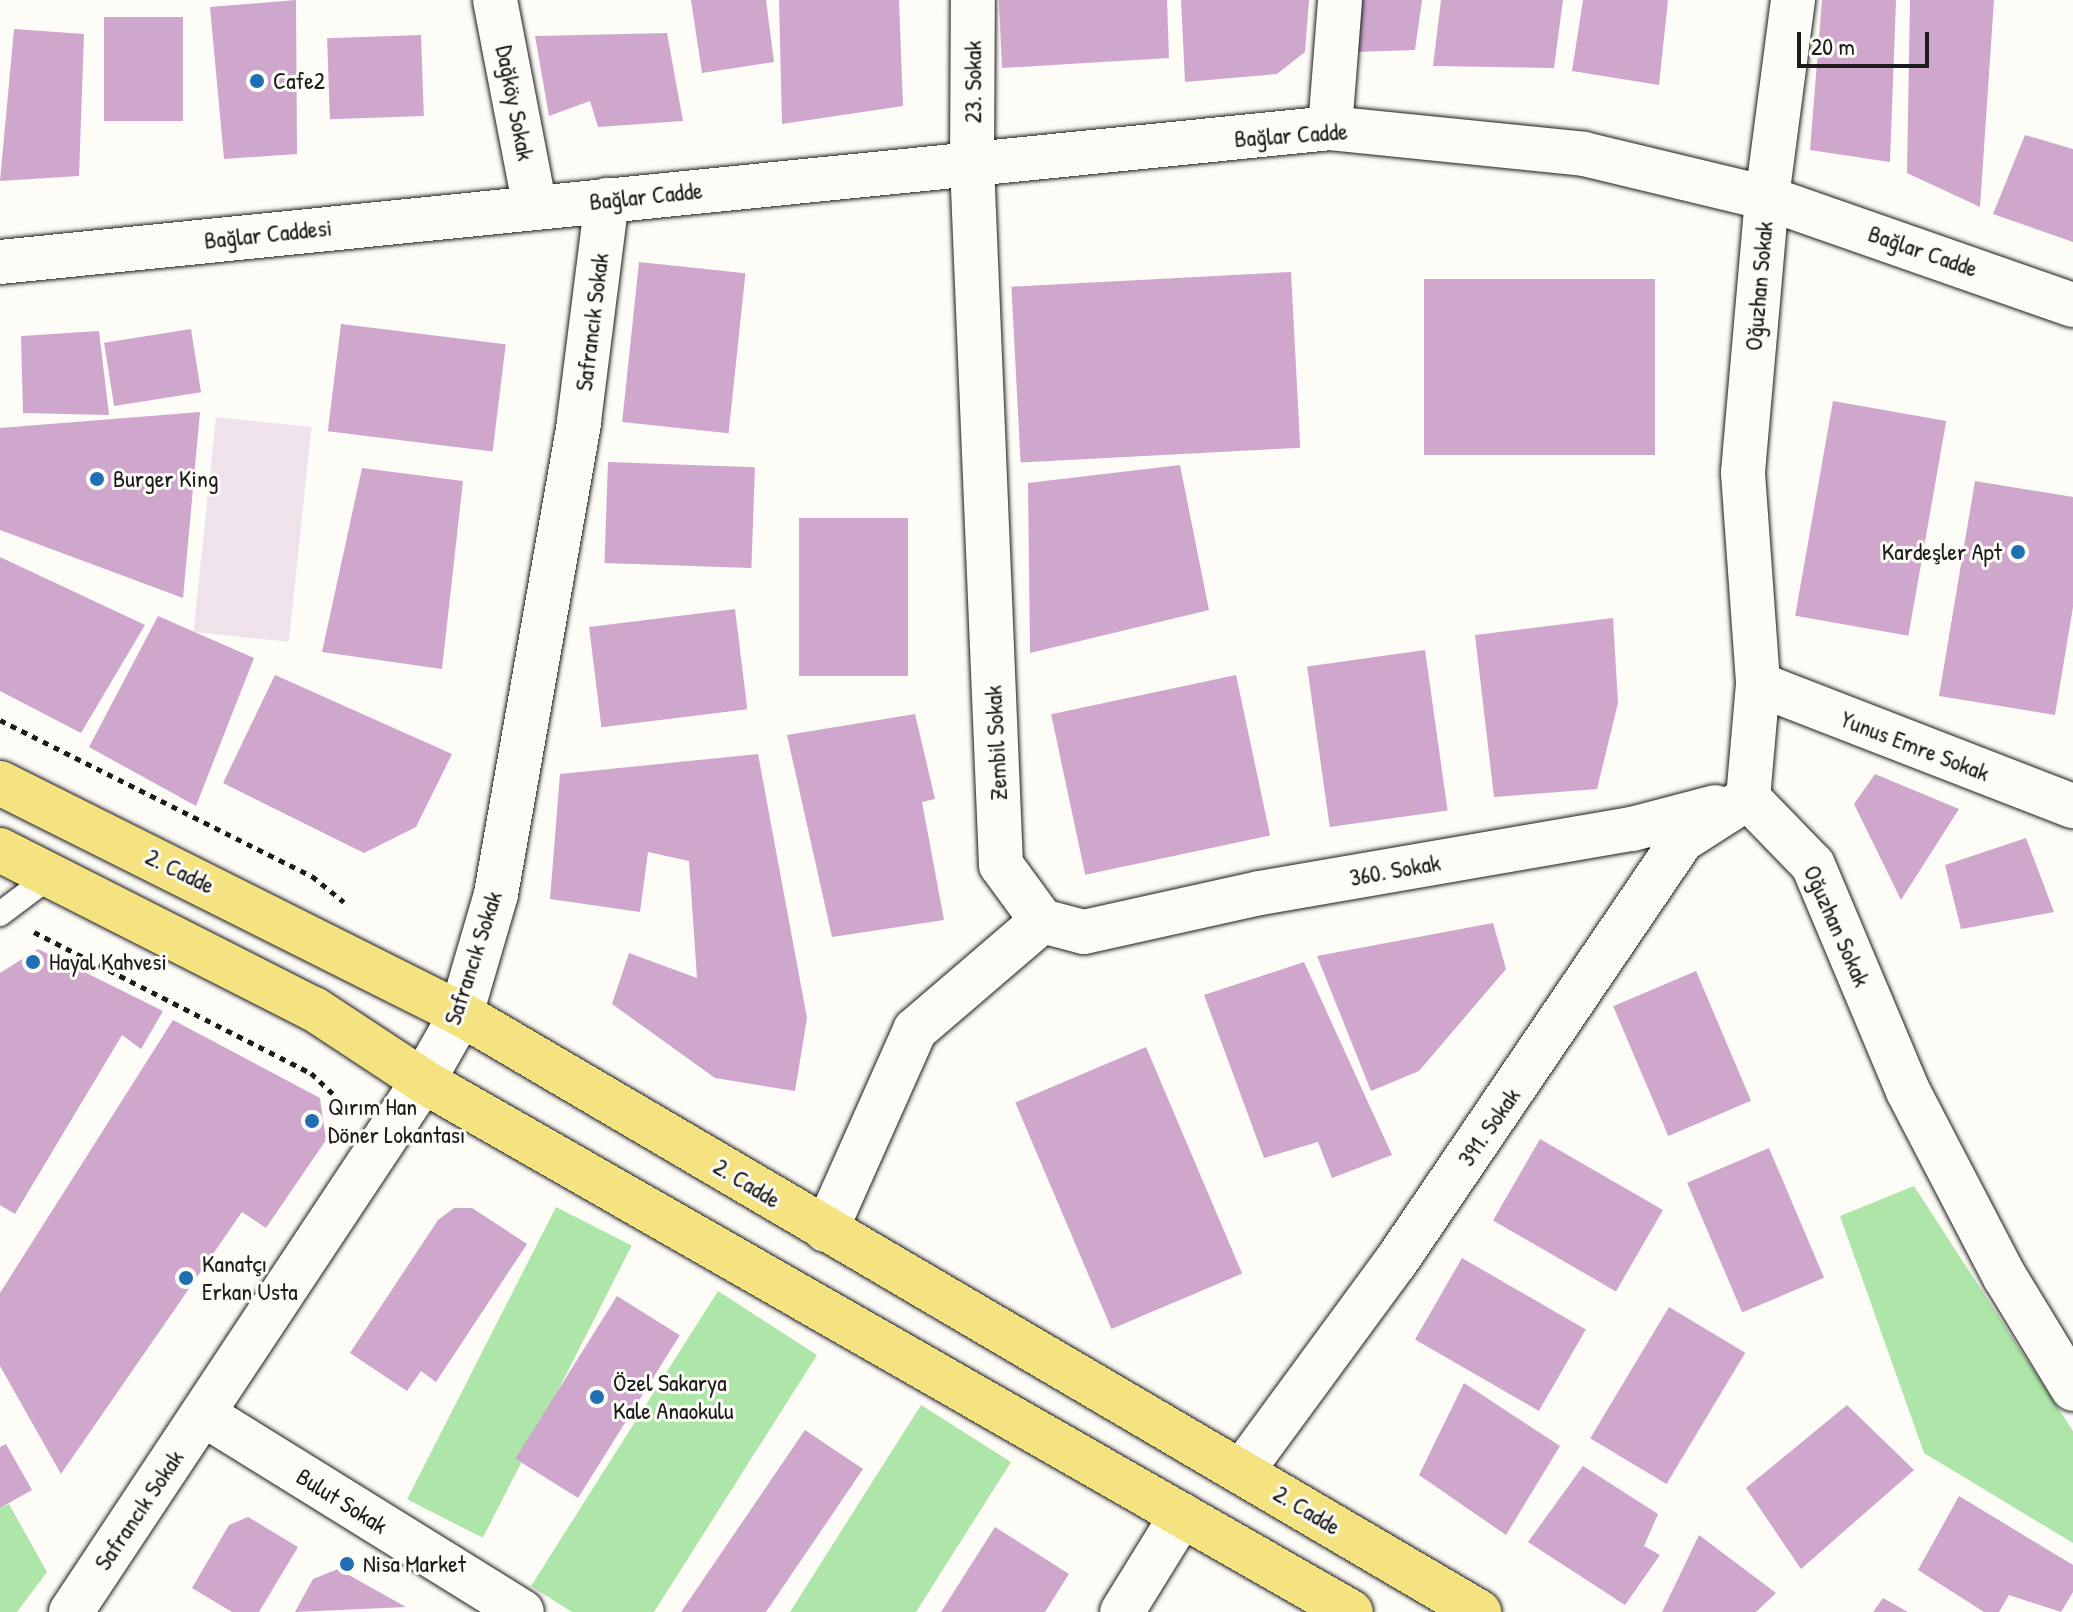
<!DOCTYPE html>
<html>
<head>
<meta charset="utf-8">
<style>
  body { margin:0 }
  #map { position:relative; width:2073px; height:1612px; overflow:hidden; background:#fdfcf7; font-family:"Patrick Hand",sans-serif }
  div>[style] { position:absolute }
  .built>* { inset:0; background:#efe2ea; transform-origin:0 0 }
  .green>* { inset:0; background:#aee6a9; transform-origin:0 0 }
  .building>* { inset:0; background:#cfa7cd; transform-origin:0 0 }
  .path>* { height:5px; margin-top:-2.5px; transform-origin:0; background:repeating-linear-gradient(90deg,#1c1c1c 0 6px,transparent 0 12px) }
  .roads { filter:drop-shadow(0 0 2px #1c1c1c) drop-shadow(0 0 2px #1c1c1c) }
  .service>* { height:24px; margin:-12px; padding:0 12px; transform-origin:12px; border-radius:12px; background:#fdfcf7 }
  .minor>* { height:44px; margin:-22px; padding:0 22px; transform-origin:22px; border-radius:22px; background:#fdfcf7 }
  .tertiary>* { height:44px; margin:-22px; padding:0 22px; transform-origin:22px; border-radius:22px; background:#fdfcf7 }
  .primary>* { height:44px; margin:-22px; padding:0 22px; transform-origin:22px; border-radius:22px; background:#f5e382 }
  .dots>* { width:22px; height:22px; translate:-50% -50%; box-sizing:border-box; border:4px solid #fdfcf7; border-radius:50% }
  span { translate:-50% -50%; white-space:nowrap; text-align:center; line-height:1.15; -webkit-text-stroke:6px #fdfcf7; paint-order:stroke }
  .poi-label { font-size:24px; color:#1c1c1c }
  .left { translate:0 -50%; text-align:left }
  .right { translate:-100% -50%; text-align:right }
  .street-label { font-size:24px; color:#1c1c1c }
  .scale { position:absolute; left:1797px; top:32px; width:132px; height:36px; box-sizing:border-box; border:4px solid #1c1c1c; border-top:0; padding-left:10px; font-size:24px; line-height:28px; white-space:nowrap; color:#1c1c1c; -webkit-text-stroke:6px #fdfcf7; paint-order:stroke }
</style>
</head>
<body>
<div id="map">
  <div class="built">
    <i style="left:216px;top:417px;width:96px;height:216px;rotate:6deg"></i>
  </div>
  <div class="green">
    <i style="clip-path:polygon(1914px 1186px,2073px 1431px,2073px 1543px,1924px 1453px,1840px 1216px)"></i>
    <i style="left:556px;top:1207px;width:85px;height:328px;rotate:27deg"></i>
    <i style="clip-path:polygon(718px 1291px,817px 1355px,654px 1612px,572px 1612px,531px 1586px)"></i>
    <i style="clip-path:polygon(921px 1405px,1011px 1462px,916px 1612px,790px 1612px)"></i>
    <i style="clip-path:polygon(9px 1504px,47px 1572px,17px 1612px,0 1612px,0 1508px)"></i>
  </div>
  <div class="building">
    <i style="clip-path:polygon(296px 0,297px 154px,224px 159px,210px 7px)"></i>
    <i style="clip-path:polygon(691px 0,766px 0,774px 62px,702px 73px)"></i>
    <i style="clip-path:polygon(779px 0,899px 0,903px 106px,782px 124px)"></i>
    <i style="clip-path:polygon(999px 0,1167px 0,1169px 58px,1002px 68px)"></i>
    <i style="clip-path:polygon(1181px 0,1309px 0,1305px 52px,1277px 74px,1185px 82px)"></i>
    <i style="clip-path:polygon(1358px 0,1422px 0,1415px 50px,1355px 52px)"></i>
    <i style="clip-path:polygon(1441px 0,1563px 0,1554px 68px,1433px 66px)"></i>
    <i style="clip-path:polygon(1583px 0,1668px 0,1659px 85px,1572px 71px)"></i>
    <i style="clip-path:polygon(1822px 0,1896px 0,1890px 162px,1810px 150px)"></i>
    <i style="clip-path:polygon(1910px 0,1994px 0,1980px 207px,1907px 173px)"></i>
    <i style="left:104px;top:17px;width:79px;height:104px"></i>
    <i style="clip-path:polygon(14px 29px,84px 34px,79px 176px,0 181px)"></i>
    <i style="clip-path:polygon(667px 33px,683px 121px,598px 127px,590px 101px,549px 116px,535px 36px)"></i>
    <i style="left:421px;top:35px;width:81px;height:94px;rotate:88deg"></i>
    <i style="clip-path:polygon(2025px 135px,2073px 149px,2073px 242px,1993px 214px)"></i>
    <i style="left:639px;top:262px;width:107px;height:161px;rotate:6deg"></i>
    <i style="left:1291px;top:272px;width:176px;height:280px;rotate:87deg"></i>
    <i style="left:1655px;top:279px;width:176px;height:231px;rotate:90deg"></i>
    <i style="left:341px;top:324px;width:166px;height:108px;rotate:7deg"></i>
    <i style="left:191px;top:329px;width:64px;height:88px;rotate:81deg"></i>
    <i style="clip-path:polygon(99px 331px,109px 415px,23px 413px,21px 336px)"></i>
    <i style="left:1833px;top:401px;width:115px;height:218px;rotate:10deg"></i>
    <i style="clip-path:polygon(200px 412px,183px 598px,0 530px,0 428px)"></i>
    <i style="left:608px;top:462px;width:147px;height:101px;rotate:2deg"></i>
    <i style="clip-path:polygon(1180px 465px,1209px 610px,1030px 653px,1028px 483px)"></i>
    <i style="clip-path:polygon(362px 468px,463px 481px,442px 669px,322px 652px)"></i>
    <i style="clip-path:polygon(1975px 481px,2073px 497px,2073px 607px,2055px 715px,1939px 696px)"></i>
    <i style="left:799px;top:518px;width:109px;height:158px"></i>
    <i style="clip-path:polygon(0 557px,145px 625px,81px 733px,0 691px)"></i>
    <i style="left:735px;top:609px;width:101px;height:147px;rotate:83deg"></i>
    <i style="clip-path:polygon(158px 616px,254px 658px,196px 806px,89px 747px)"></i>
    <i style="clip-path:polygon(1613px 618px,1618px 703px,1597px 789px,1494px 797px,1475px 635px)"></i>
    <i style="left:1425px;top:650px;width:162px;height:119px;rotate:82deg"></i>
    <i style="clip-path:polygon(275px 675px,452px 754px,416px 827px,364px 853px,223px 783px)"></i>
    <i style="left:1236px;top:675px;width:164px;height:189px;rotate:78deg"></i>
    <i style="clip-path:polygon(915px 714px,935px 799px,922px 802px,944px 920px,832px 937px,787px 735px)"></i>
    <i style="clip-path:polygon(758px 754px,807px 1018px,795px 1091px,715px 1078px,612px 1004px,629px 953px,697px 978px,689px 861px,648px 852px,640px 912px,550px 899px,560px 774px)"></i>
    <i style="clip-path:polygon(1875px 774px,1959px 809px,1901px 900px,1854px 804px)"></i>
    <i style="clip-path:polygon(2026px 838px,2054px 912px,1961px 929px,1945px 865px)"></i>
    <i style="clip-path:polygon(1493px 923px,1506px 969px,1419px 1071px,1371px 1091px,1317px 956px)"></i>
    <i style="clip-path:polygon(38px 949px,163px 1011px,141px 1049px,122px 1035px,15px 1214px,0 1205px,0 973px)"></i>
    <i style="clip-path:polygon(1304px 962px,1392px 1155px,1332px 1178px,1318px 1142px,1264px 1158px,1204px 995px)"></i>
    <i style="left:1696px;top:971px;width:141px;height:90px;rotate:67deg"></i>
    <i style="clip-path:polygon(173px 1020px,320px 1098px,326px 1140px,266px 1228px,242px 1212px,61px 1474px,0 1366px,0 1293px)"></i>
    <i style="left:1146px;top:1047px;width:246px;height:142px;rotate:67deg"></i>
    <i style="left:1540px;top:1139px;width:142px;height:94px;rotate:30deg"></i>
    <i style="left:1769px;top:1148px;width:141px;height:89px;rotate:67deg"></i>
    <i style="clip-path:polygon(454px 1208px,472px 1208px,527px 1244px,436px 1382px,421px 1371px,407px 1391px,350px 1353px,438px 1220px)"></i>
    <i style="left:1462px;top:1258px;width:143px;height:94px;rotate:30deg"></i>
    <i style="left:617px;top:1296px;width:74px;height:192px;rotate:32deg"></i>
    <i style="left:1669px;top:1307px;width:89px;height:153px;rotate:31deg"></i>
    <i style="clip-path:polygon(1464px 1383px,1560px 1446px,1506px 1535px,1419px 1475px)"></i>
    <i style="clip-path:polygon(1847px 1405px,1914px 1470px,1801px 1569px,1746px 1488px)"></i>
    <i style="clip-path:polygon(805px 1430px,863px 1469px,766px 1612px,681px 1612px)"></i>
    <i style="clip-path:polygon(6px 1444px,32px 1490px,0 1508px,0 1447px)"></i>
    <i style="clip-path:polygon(1583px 1466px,1658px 1514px,1644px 1546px,1660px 1555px,1625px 1605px,1528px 1542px)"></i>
    <i style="clip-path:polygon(1959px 1496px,2073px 1565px,2073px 1592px,2061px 1612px,2009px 1595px,1999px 1612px,1984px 1612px,1918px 1570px)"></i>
    <i style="clip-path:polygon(248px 1517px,298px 1547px,259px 1612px,232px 1612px,192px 1588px,229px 1525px)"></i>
    <i style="clip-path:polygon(995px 1527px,1069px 1574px,1045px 1612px,941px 1612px)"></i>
    <i style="clip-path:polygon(1699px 1535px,1776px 1593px,1756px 1612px,1662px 1612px)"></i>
    <i style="clip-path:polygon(338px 1569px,406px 1607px,295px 1612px,313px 1579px)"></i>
    <i style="clip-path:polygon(1883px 1598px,1908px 1612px,1873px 1612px)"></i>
  </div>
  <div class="path">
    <i style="left:0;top:720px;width:349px;rotate:26.6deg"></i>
    <i style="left:312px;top:876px;width:41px;rotate:39.1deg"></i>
    <i style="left:34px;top:932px;width:311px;rotate:27deg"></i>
    <i style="left:311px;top:1073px;width:55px;rotate:43.5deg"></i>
  </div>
  <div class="roads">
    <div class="service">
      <i style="left:0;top:914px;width:66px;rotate:-37deg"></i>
    </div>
    <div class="minor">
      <i style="left:495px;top:0;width:211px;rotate:79.1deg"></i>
      <i style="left:1793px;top:0;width:200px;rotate:97.5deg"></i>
      <i style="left:1767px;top:198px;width:276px;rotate:95deg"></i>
      <i style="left:1743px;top:473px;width:212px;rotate:85.9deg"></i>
      <i style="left:1758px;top:684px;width:114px;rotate:95deg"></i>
      <i style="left:1748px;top:798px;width:93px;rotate:45.9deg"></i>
      <i style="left:1813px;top:865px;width:245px;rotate:67.2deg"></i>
      <i style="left:1908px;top:1091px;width:210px;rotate:62.5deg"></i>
      <i style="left:2005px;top:1277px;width:131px;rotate:58.7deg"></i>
      <i style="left:1330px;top:128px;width:128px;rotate:-85.5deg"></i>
      <i style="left:1758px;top:684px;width:338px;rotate:21.2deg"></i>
      <i style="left:1042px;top:921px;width:43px;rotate:14.7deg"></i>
      <i style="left:1084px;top:932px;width:180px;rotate:-12.5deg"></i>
      <i style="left:1260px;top:893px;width:377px;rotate:-9.8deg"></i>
      <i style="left:1632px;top:829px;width:86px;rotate:-14.8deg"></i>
      <i style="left:826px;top:1230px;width:219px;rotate:-66deg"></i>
      <i style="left:915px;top:1030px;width:167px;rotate:-40.6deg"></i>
      <i style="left:1042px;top:921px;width:69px;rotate:-126.2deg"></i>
      <i style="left:1001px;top:865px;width:701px;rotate:-92.37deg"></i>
      <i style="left:972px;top:165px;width:165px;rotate:-89.7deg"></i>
      <i style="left:203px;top:1414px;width:375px;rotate:31.8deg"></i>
      <i style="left:1242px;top:1471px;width:258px;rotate:-53.7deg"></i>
      <i style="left:1395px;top:1263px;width:511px;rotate:-55.84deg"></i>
      <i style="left:1682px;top:840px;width:78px;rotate:-32.5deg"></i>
      <i style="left:71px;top:1612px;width:637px;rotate:-56.46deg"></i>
      <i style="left:423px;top:1081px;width:77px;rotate:-60.4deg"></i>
      <i style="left:461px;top:1014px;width:125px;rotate:-73.7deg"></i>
      <i style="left:496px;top:894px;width:480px;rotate:-80deg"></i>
      <i style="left:579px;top:421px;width:223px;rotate:-82.8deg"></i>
      <i style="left:1122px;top:1612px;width:114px;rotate:-58.3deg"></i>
    </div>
    <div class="tertiary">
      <i style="left:0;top:262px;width:1337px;rotate:-5.75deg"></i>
      <i style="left:1330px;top:128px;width:255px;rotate:5.8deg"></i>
      <i style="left:1584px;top:154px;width:188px;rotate:13.5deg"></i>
      <i style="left:1767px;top:198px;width:324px;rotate:19.3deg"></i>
    </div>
    <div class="primary">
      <i style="left:0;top:783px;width:516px;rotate:26.61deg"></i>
      <i style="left:461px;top:1014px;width:1181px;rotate:30.43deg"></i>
      <i style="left:0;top:850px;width:352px;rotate:26.9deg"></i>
      <i style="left:314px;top:1009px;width:131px;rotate:33.4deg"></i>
      <i style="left:423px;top:1081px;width:1069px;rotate:29.78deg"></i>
    </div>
  </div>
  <div class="dots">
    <i style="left:257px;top:81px;background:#1f6fb2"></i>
    <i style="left:97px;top:479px;background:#1f6fb2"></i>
    <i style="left:2018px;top:552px;background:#1f6fb2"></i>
    <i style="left:33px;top:962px;background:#1f6fb2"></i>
    <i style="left:312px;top:1121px;background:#1f6fb2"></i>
    <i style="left:186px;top:1278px;background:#1f6fb2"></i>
    <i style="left:597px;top:1397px;background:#1f6fb2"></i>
    <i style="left:347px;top:1564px;background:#1f6fb2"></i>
  </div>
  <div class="poi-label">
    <span class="left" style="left:273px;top:81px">Cafe2</span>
    <span class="left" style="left:113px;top:479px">Burger King</span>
    <span class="right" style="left:2002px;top:552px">Kardeşler Apt</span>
    <span class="left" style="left:49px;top:962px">Hayal Kahvesi</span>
    <span class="left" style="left:328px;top:1121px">Qırım Han<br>Döner Lokantası</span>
    <span class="left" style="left:202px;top:1278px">Kanatçı<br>Erkan Usta</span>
    <span class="left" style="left:613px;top:1397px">Özel Sakarya<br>Kale Anaokulu</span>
    <span class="left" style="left:363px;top:1564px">Nisa Market</span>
  </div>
  <div class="street-label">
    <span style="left:973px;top:82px;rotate:-90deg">23. Sokak</span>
    <span style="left:515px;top:103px;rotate:79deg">Dağköy Sokak</span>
    <span style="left:1291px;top:135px;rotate:-4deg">Bağlar Cadde</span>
    <span style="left:646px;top:196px;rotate:-6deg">Bağlar Cadde</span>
    <span style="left:268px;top:234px;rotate:-6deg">Bağlar Caddesi</span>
    <span style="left:1923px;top:251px;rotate:19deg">Bağlar Cadde</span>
    <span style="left:1759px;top:286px;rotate:-85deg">Oğuzhan Sokak</span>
    <span style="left:592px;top:322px;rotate:-83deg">Safrancık Sokak</span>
    <span style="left:996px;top:743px;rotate:-93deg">Zembil Sokak</span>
    <span style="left:1915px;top:746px;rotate:21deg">Yunus Emre Sokak</span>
    <span style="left:1395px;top:870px;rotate:-10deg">360. Sokak</span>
    <span style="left:180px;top:871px;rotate:26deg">2. Cadde</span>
    <span style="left:1837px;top:926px;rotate:66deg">Oğuzhan Sokak</span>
    <span style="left:473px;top:958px;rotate:-72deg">Safrancık Sokak</span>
    <span style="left:1489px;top:1127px;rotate:-55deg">391. Sokak</span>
    <span style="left:747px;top:1183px;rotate:31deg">2. Cadde</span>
    <span style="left:342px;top:1501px;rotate:32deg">Bulut Sokak</span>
    <span style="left:139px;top:1510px;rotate:-56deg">Safrancık Sokak</span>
    <span style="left:1307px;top:1510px;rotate:31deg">2. Cadde</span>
  </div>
  <div class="scale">20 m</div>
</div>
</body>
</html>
